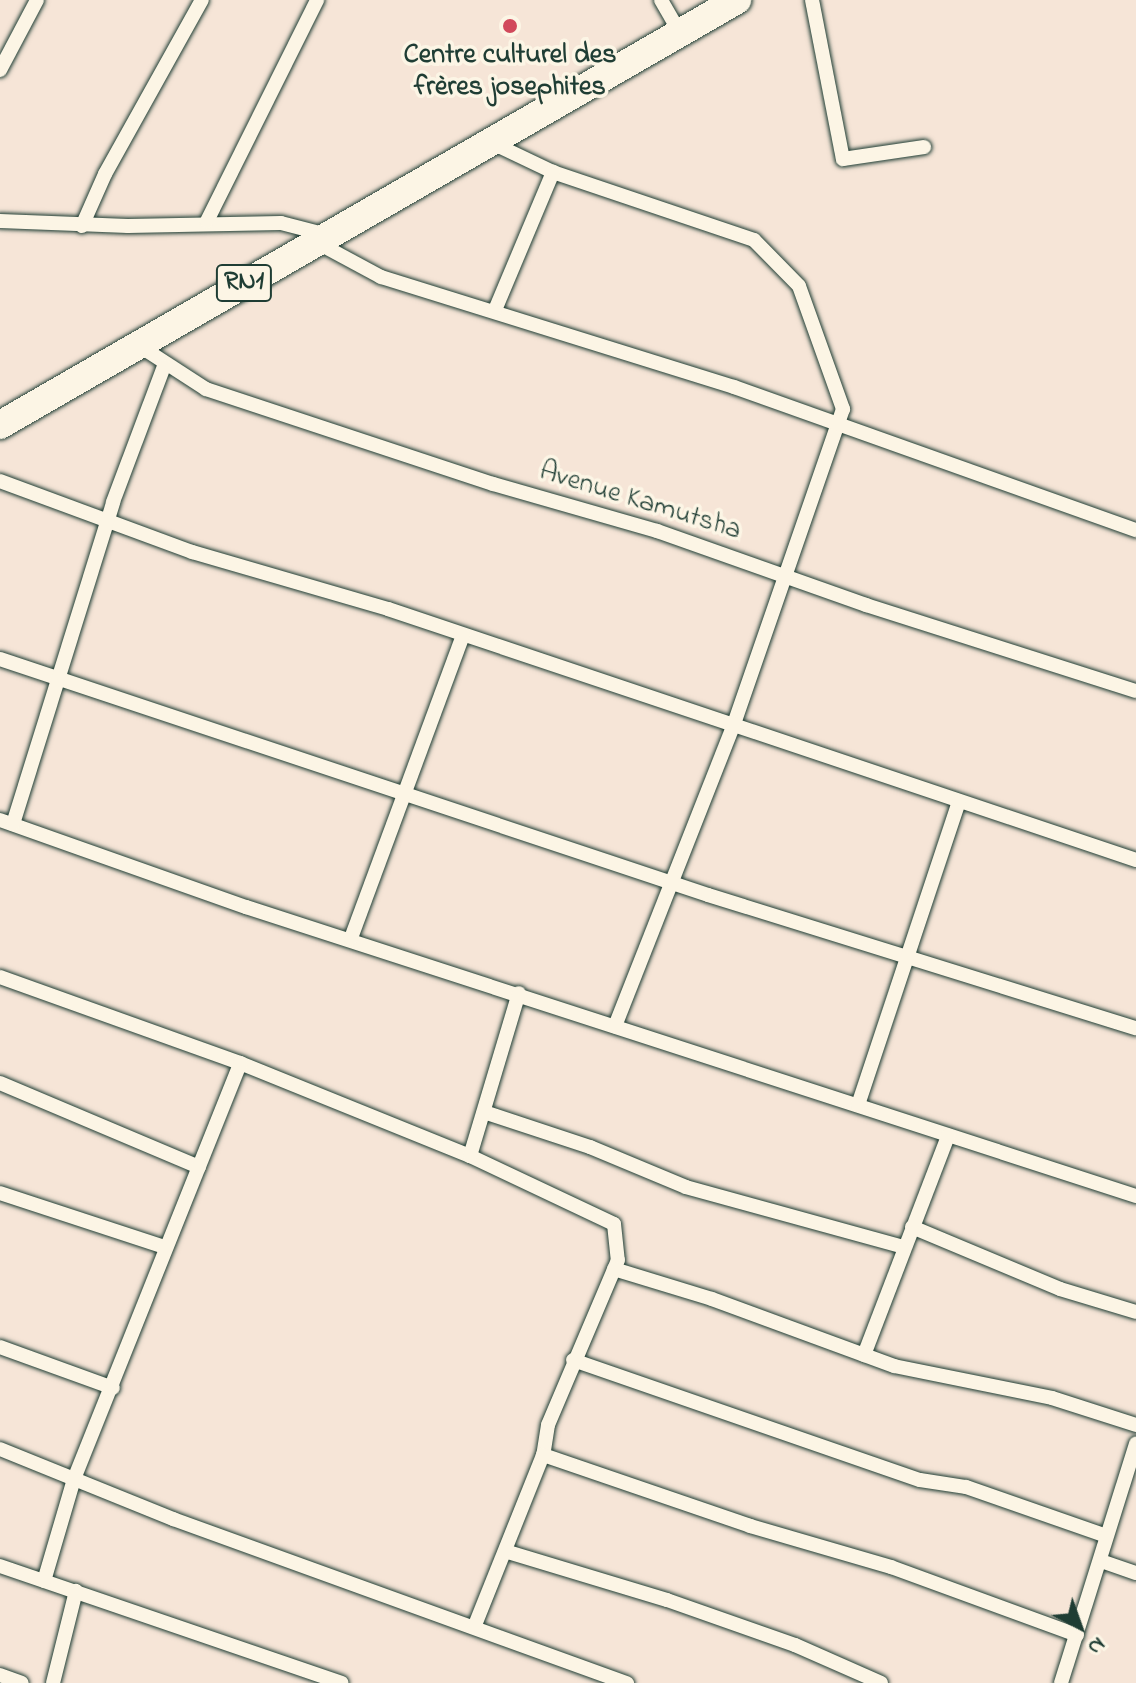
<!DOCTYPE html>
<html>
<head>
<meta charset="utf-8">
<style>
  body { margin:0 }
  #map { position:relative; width:1136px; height:1683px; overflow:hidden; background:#f6e5d7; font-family:"Indie Flower",sans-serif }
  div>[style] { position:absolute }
  .roads { filter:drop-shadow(0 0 2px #1f3d34) drop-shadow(0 0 2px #1f3d34) }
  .street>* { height:14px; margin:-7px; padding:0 7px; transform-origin:7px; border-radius:7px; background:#fcf5e5 }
  .highway>* { height:28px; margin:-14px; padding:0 14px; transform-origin:14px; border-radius:14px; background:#fcf5e5 }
  .dots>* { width:22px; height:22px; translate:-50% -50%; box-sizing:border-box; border:4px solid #fcf5e5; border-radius:50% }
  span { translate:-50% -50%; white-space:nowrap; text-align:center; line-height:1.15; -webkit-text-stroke:7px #fcf5e5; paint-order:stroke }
  .shield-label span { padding:2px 6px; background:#fcf5e5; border:2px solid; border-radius:6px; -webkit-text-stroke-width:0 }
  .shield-label { font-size:26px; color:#1f3d34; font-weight:700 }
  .poi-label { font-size:28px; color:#1f3d34; font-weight:700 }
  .street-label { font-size:28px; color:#1f3d34 }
  .north { position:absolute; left:1040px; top:1587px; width:80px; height:80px; -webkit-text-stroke:6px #fcf5e5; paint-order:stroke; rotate:139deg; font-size:22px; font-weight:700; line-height:32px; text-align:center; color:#1f3d34 }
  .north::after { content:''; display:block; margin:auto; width:28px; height:36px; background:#1f3d34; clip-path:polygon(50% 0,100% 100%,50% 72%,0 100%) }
</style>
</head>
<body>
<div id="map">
  <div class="roads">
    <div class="street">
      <i style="left:661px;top:0;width:38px;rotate:60deg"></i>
      <i style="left:812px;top:0;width:162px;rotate:79deg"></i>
      <i style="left:843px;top:159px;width:82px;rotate:-8.4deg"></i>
      <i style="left:0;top:70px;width:79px;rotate:-62.1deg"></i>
      <i style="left:488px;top:141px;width:72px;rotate:25.5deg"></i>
      <i style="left:553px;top:172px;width:212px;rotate:18.7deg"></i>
      <i style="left:754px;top:240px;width:64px;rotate:45.6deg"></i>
      <i style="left:799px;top:286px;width:131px;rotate:70.3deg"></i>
      <i style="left:843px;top:409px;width:333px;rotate:109.1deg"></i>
      <i style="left:734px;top:724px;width:325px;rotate:111.5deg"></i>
      <i style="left:0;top:221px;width:128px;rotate:2.2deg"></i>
      <i style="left:128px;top:226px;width:153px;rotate:-1.1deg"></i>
      <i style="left:281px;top:223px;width:48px;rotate:14.6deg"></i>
      <i style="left:207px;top:221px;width:247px;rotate:-63.5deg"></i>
      <i style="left:82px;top:226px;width:57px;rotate:-66.1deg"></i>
      <i style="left:105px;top:174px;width:199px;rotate:-60.9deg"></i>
      <i style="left:316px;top:242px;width:74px;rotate:28.3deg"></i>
      <i style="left:381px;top:277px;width:370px;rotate:17.3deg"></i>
      <i style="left:734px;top:387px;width:427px;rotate:19.6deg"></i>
      <i style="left:495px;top:310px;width:150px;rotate:-67.2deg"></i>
      <i style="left:138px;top:345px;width:81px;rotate:32.9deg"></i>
      <i style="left:206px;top:389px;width:302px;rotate:18.3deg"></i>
      <i style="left:493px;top:484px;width:171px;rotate:16deg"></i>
      <i style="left:657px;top:531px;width:222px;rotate:19.5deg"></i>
      <i style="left:866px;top:605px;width:283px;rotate:17.7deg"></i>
      <i style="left:0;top:481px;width:205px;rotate:20.3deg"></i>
      <i style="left:192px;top:552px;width:204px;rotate:16.2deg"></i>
      <i style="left:388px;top:609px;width:789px;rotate:18.55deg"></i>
      <i style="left:0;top:659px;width:746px;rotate:18.43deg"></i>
      <i style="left:708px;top:895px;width:448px;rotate:17.3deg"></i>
      <i style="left:0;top:820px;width:261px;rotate:19.5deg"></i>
      <i style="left:246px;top:907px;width:936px;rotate:17.99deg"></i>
      <i style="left:13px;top:824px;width:337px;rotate:-72.7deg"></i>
      <i style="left:113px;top:502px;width:145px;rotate:-69.4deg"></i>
      <i style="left:351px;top:938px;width:323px;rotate:-69.7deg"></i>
      <i style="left:0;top:977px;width:255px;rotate:19.7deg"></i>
      <i style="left:240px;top:1063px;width:248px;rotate:22deg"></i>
      <i style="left:470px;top:1156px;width:159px;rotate:25.3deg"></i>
      <i style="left:614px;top:1224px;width:36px;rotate:84deg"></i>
      <i style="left:618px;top:1260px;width:179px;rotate:113deg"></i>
      <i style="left:548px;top:1425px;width:30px;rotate:99deg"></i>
      <i style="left:543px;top:1455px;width:183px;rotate:111.8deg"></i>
      <i style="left:0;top:1083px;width:216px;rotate:22.9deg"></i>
      <i style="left:858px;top:1105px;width:320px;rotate:-71.6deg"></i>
      <i style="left:484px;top:1112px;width:112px;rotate:18.3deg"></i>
      <i style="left:590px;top:1147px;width:104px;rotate:22.6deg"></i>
      <i style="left:686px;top:1187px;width:226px;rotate:15.4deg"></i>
      <i style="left:470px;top:1156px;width:170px;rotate:-73.3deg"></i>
      <i style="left:0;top:1193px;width:173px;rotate:18.2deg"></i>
      <i style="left:912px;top:1227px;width:160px;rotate:22.7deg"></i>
      <i style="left:1060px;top:1289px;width:79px;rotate:16.8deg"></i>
      <i style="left:614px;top:1269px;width:102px;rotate:17deg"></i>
      <i style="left:712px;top:1299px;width:194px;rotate:20.2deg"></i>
      <i style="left:894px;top:1366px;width:161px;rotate:11.4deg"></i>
      <i style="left:1052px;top:1398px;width:88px;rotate:17.8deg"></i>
      <i style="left:0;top:1347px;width:120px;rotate:19.9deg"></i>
      <i style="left:864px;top:1355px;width:235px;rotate:-69deg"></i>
      <i style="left:573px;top:1360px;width:367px;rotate:19.1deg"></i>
      <i style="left:920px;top:1480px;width:47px;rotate:8.7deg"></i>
      <i style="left:966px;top:1487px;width:146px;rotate:19.2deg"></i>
      <i style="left:0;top:1449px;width:187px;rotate:22deg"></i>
      <i style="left:173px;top:1519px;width:483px;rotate:19.9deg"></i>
      <i style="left:543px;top:1455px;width:219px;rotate:18.9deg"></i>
      <i style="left:750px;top:1526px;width:147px;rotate:16.2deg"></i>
      <i style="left:891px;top:1567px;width:198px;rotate:20.1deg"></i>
      <i style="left:508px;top:1552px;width:166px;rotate:16.8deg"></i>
      <i style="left:667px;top:1600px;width:136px;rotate:19.4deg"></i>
      <i style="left:795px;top:1645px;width:94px;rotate:23.8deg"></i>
      <i style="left:1101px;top:1561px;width:37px;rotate:19deg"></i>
      <i style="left:0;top:1566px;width:361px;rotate:18.9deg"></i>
      <i style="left:44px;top:1581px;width:106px;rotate:-73.6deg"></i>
      <i style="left:74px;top:1479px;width:448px;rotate:-68.2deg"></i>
      <i style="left:0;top:1675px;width:23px;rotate:20deg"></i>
      <i style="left:53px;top:1683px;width:95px;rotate:-76deg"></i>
      <i style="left:1061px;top:1683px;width:251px;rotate:-72.6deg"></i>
    </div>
    <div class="highway">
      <i style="left:0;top:425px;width:851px;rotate:-29.97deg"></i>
    </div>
  </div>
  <div class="dots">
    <i style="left:510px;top:26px;background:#d1495b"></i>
  </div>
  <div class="shield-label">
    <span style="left:244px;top:283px">RN1</span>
  </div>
  <div class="poi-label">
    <span style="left:510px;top:72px">Centre culturel des<br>frères josephites</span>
  </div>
  <div class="street-label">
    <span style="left:640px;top:502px;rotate:17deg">Avenue Kamutsha</span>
  </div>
  <div class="north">N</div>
</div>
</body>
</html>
